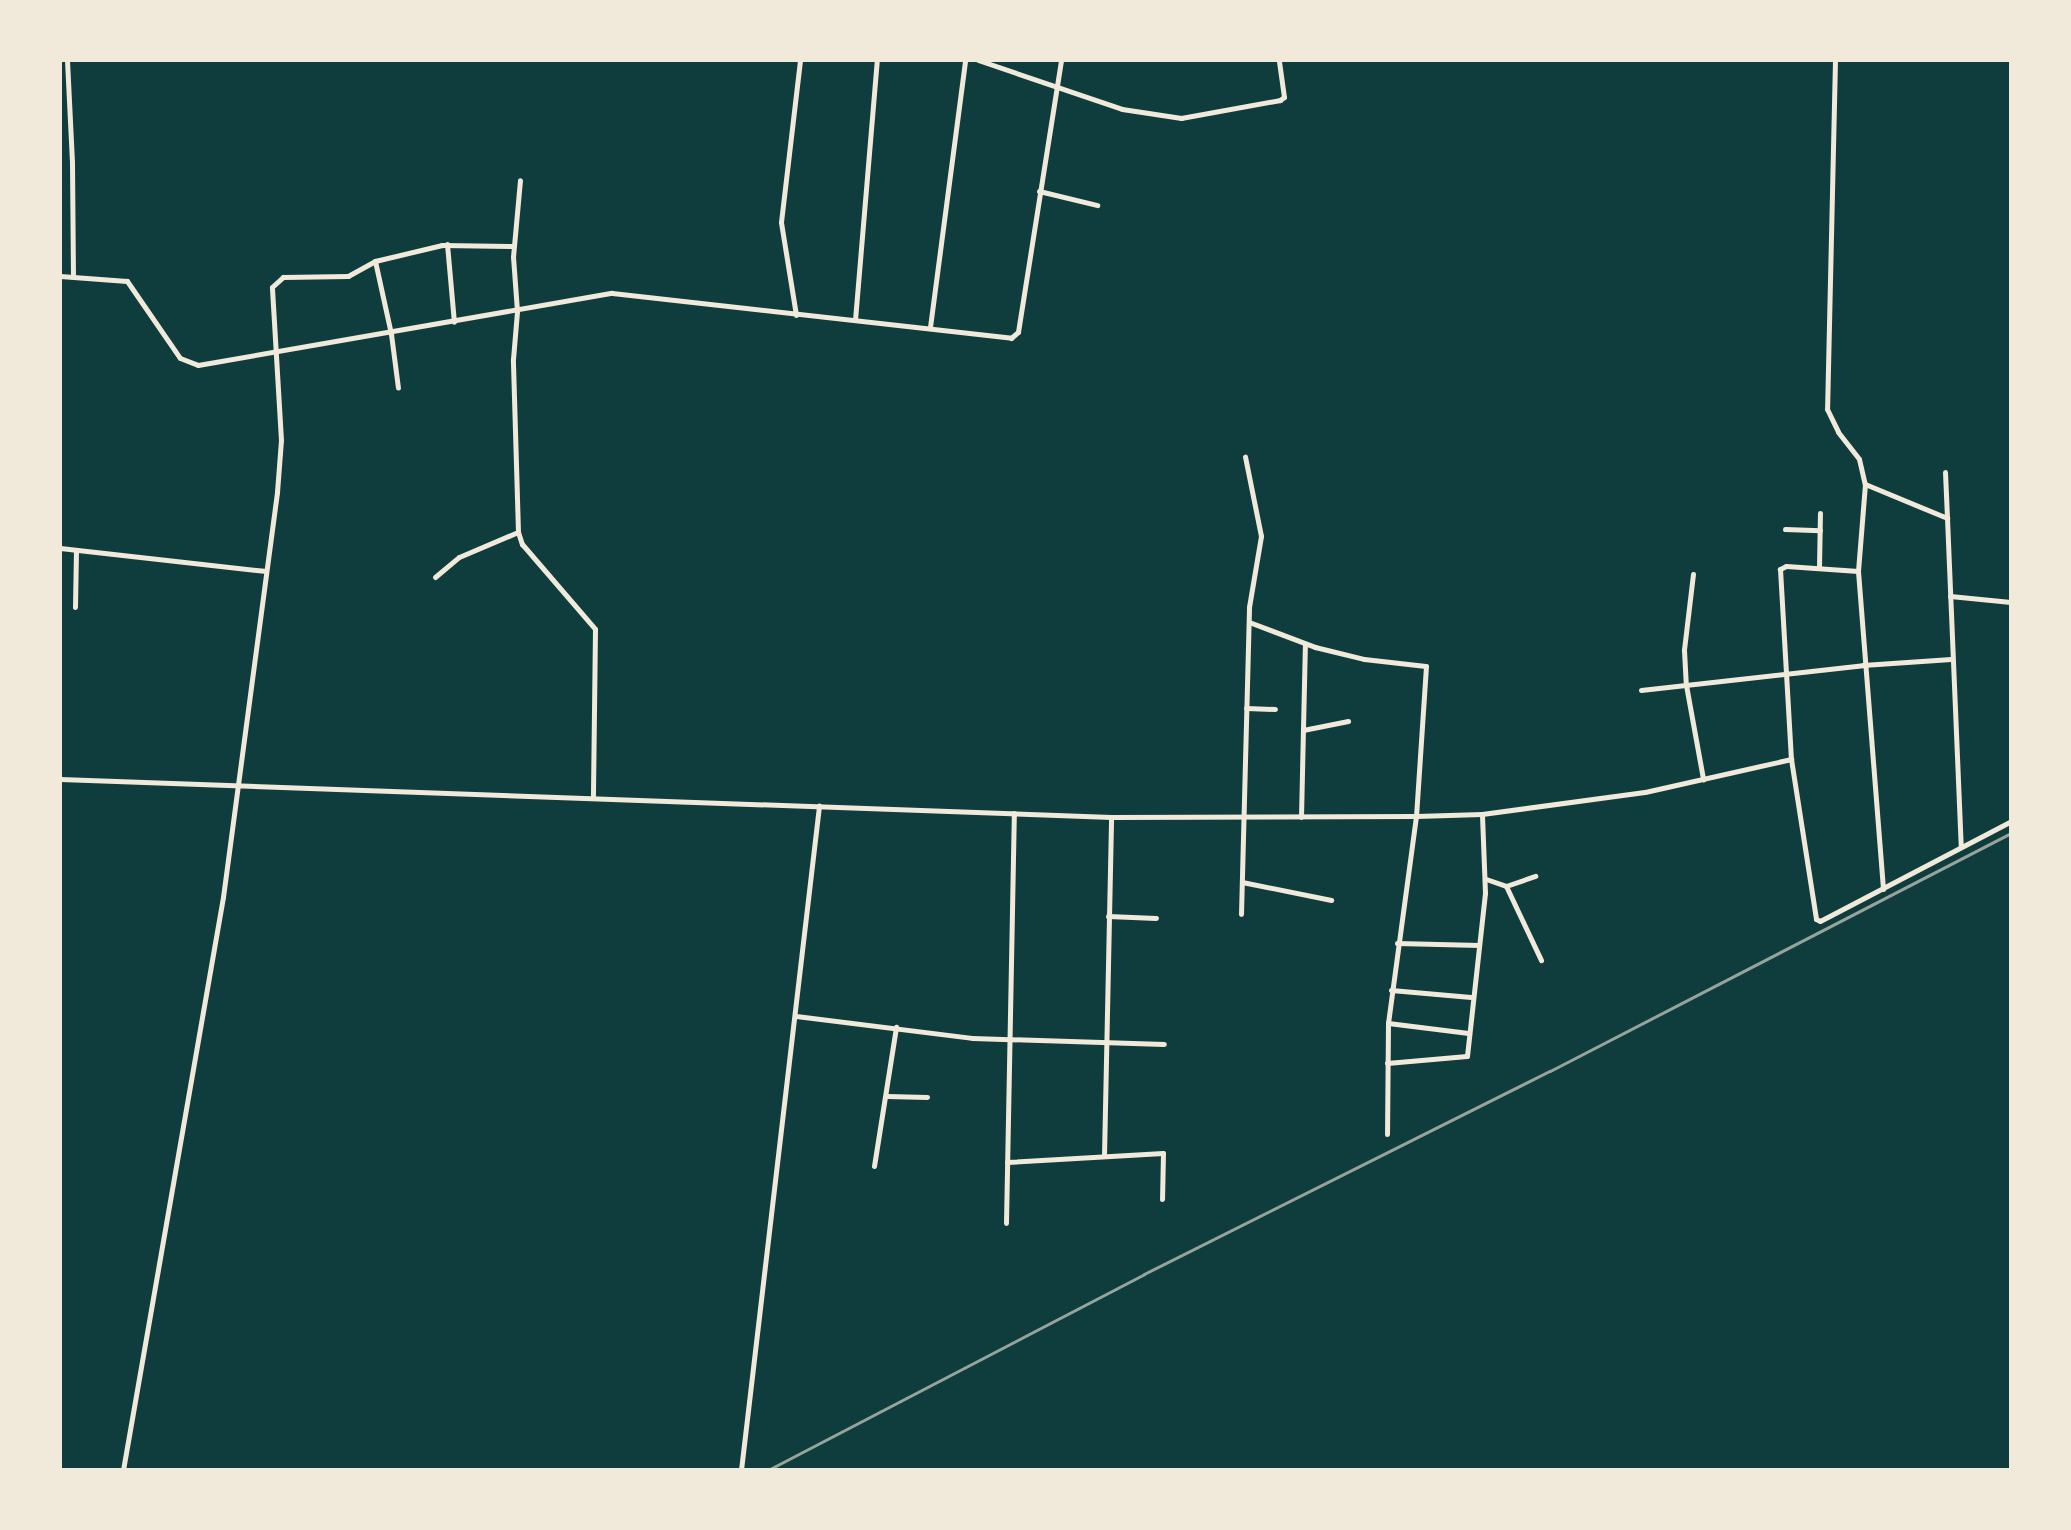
<!DOCTYPE html>
<html>
<head>
<meta charset="utf-8">
<style>
  body { margin:0 }
  #map { position:relative; width:2071px; height:1530px; overflow:hidden; background:#0f3d3e; font-family:Signika,sans-serif }
  div>[style] { position:absolute }
  .minor>* { height:5px; margin:-2.5px; padding:0 2.5px; transform-origin:2.5px; border-radius:2.5px; background:#f1e9da }
  .rail>* { height:3px; margin:-1.5px; padding:0 1.5px; transform-origin:1.5px; border-radius:1.5px; background:#97a49c }
  span { translate:-50% -50%; white-space:nowrap; text-align:center; line-height:1.15; -webkit-text-stroke:6px #f1e9da; paint-order:stroke }
  .frame { position:absolute; inset:0; border:62px solid #f1e9da; pointer-events:none }
</style>
</head>
<body>
<div id="map">
  <div class="minor">
    <i style="left:67px;top:60px;width:103px;rotate:87.2deg"></i>
    <i style="left:72px;top:163px;width:112px;rotate:89.5deg"></i>
    <i style="left:978px;top:60px;width:152px;rotate:18.8deg"></i>
    <i style="left:1122px;top:109px;width:60px;rotate:8.7deg"></i>
    <i style="left:1181px;top:118px;width:101px;rotate:-10.3deg"></i>
    <i style="left:1280px;top:100px;width:5px;rotate:-37deg"></i>
    <i style="left:1284px;top:97px;width:37px;rotate:-98deg"></i>
    <i style="left:1835px;top:60px;width:349px;rotate:91.3deg"></i>
    <i style="left:1827px;top:409px;width:25px;rotate:64deg"></i>
    <i style="left:1838px;top:432px;width:34px;rotate:52deg"></i>
    <i style="left:1859px;top:459px;width:26px;rotate:77deg"></i>
    <i style="left:1865px;top:484px;width:89px;rotate:22.5deg"></i>
    <i style="left:1947px;top:518px;width:329px;rotate:87.6deg"></i>
    <i style="left:1039px;top:191px;width:60px;rotate:13.6deg"></i>
    <i style="left:447px;top:244px;width:78px;rotate:84.9deg"></i>
    <i style="left:375px;top:261px;width:75px;rotate:77.6deg"></i>
    <i style="left:391px;top:334px;width:54px;rotate:82.6deg"></i>
    <i style="left:60px;top:276px;width:67px;rotate:4.3deg"></i>
    <i style="left:127px;top:281px;width:93px;rotate:55.5deg"></i>
    <i style="left:180px;top:358px;width:19px;rotate:21deg"></i>
    <i style="left:198px;top:365px;width:420px;rotate:-9.9deg"></i>
    <i style="left:612px;top:293px;width:402px;rotate:6.4deg"></i>
    <i style="left:1011px;top:338px;width:9px;rotate:-41deg"></i>
    <i style="left:1018px;top:332px;width:275px;rotate:-81deg"></i>
    <i style="left:796px;top:315px;width:94px;rotate:-99.2deg"></i>
    <i style="left:781px;top:222px;width:163px;rotate:-83.3deg"></i>
    <i style="left:855px;top:320px;width:261px;rotate:-85.2deg"></i>
    <i style="left:930px;top:327px;width:269px;rotate:-82.5deg"></i>
    <i style="left:1945px;top:472px;width:46px;rotate:87.5deg"></i>
    <i style="left:1865px;top:484px;width:87px;rotate:94.6deg"></i>
    <i style="left:1858px;top:571px;width:319px;rotate:85.5deg"></i>
    <i style="left:1785px;top:529px;width:35px;rotate:2deg"></i>
    <i style="left:518px;top:532px;width:13px;rotate:72deg"></i>
    <i style="left:522px;top:544px;width:112px;rotate:49.3deg"></i>
    <i style="left:595px;top:629px;width:169px;rotate:90.7deg"></i>
    <i style="left:60px;top:548px;width:205px;rotate:6.4deg"></i>
    <i style="left:1819px;top:568px;width:55px;rotate:-89deg"></i>
    <i style="left:1858px;top:571px;width:72px;rotate:-176deg"></i>
    <i style="left:1786px;top:566px;width:7px;rotate:153deg"></i>
    <i style="left:1780px;top:569px;width:190px;rotate:86.7deg"></i>
    <i style="left:1791px;top:759px;width:162px;rotate:81.1deg"></i>
    <i style="left:1816px;top:919px;width:4px;rotate:27deg"></i>
    <i style="left:1820px;top:921px;width:216px;rotate:-27.6deg"></i>
    <i style="left:1693px;top:574px;width:77px;rotate:96.8deg"></i>
    <i style="left:1684px;top:650px;width:35px;rotate:87deg"></i>
    <i style="left:1686px;top:685px;width:96px;rotate:79.7deg"></i>
    <i style="left:435px;top:577px;width:31px;rotate:-40deg"></i>
    <i style="left:459px;top:557px;width:64px;rotate:-23deg"></i>
    <i style="left:518px;top:532px;width:173px;rotate:-91.7deg"></i>
    <i style="left:513px;top:359px;width:48px;rotate:-85.2deg"></i>
    <i style="left:517px;top:311px;width:54px;rotate:-94.2deg"></i>
    <i style="left:513px;top:257px;width:77px;rotate:-84.8deg"></i>
    <i style="left:1950px;top:596px;width:61px;rotate:5.6deg"></i>
    <i style="left:75px;top:607px;width:57px;rotate:-89deg"></i>
    <i style="left:1249px;top:622px;width:71px;rotate:20.7deg"></i>
    <i style="left:1315px;top:647px;width:50px;rotate:13.8deg"></i>
    <i style="left:1364px;top:659px;width:62px;rotate:6.4deg"></i>
    <i style="left:1426px;top:666px;width:150px;rotate:93.8deg"></i>
    <i style="left:1416px;top:816px;width:209px;rotate:97.7deg"></i>
    <i style="left:1388px;top:1023px;width:111px;rotate:90.5deg"></i>
    <i style="left:1641px;top:690px;width:223px;rotate:-6.4deg"></i>
    <i style="left:1863px;top:665px;width:88px;rotate:-3.9deg"></i>
    <i style="left:1246px;top:708px;width:29px;rotate:2deg"></i>
    <i style="left:1303px;top:730px;width:46px;rotate:-11.3deg"></i>
    <i style="left:60px;top:779px;width:1052px;rotate:2.07deg"></i>
    <i style="left:1111px;top:817px;width:305px;rotate:-0.2deg"></i>
    <i style="left:1416px;top:816px;width:66px;rotate:-1.7deg"></i>
    <i style="left:1482px;top:814px;width:164px;rotate:-7.7deg"></i>
    <i style="left:1645px;top:792px;width:150px;rotate:-12.7deg"></i>
    <i style="left:1301px;top:817px;width:173px;rotate:-88.7deg"></i>
    <i style="left:1486px;top:879px;width:21px;rotate:19deg"></i>
    <i style="left:1506px;top:886px;width:82px;rotate:64.7deg"></i>
    <i style="left:1242px;top:882px;width:91px;rotate:11.4deg"></i>
    <i style="left:1506px;top:886px;width:31px;rotate:-19deg"></i>
    <i style="left:1241px;top:914px;width:307px;rotate:-88.5deg"></i>
    <i style="left:1249px;top:607px;width:72px;rotate:-80.4deg"></i>
    <i style="left:1261px;top:536px;width:81px;rotate:-101.4deg"></i>
    <i style="left:1108px;top:916px;width:48px;rotate:2.4deg"></i>
    <i style="left:1397px;top:943px;width:82px;rotate:1.4deg"></i>
    <i style="left:1391px;top:990px;width:80px;rotate:5deg"></i>
    <i style="left:796px;top:1016px;width:177px;rotate:7.1deg"></i>
    <i style="left:972px;top:1038px;width:192px;rotate:1.8deg"></i>
    <i style="left:1388px;top:1023px;width:81px;rotate:7.1deg"></i>
    <i style="left:1387px;top:1063px;width:80px;rotate:-5deg"></i>
    <i style="left:1467px;top:1056px;width:164px;rotate:-83.7deg"></i>
    <i style="left:1485px;top:893px;width:79px;rotate:-92.2deg"></i>
    <i style="left:887px;top:1096px;width:40px;rotate:1.4deg"></i>
    <i style="left:1104px;top:1156px;width:339px;rotate:-88.8deg"></i>
    <i style="left:1007px;top:1162px;width:156px;rotate:-3.3deg"></i>
    <i style="left:1163px;top:1153px;width:46px;rotate:91.2deg"></i>
    <i style="left:874px;top:1166px;width:141px;rotate:-81deg"></i>
    <i style="left:1006px;top:1223px;width:410px;rotate:-88.9deg"></i>
    <i style="left:123px;top:1470px;width:582px;rotate:-80.1deg"></i>
    <i style="left:223px;top:897px;width:409px;rotate:-82.4deg"></i>
    <i style="left:277px;top:492px;width:52px;rotate:-85.6deg"></i>
    <i style="left:281px;top:440px;width:153px;rotate:-93.4deg"></i>
    <i style="left:272px;top:287px;width:15px;rotate:-42deg"></i>
    <i style="left:283px;top:277px;width:65px;rotate:-0.9deg"></i>
    <i style="left:348px;top:276px;width:31px;rotate:-29deg"></i>
    <i style="left:375px;top:261px;width:69px;rotate:-13.4deg"></i>
    <i style="left:442px;top:245px;width:71px;rotate:0.8deg"></i>
    <i style="left:741px;top:1470px;width:669px;rotate:-83.3deg"></i>
  </div>
  <div class="rail">
    <i style="left:768px;top:1470px;width:424px;rotate:-27.5deg"></i>
    <i style="left:1144px;top:1274px;width:454px;rotate:-26.6deg"></i>
    <i style="left:1550px;top:1071px;width:519px;rotate:-27.31deg"></i>
  </div>
  <div class="frame"></div>
</div>
</body>
</html>
